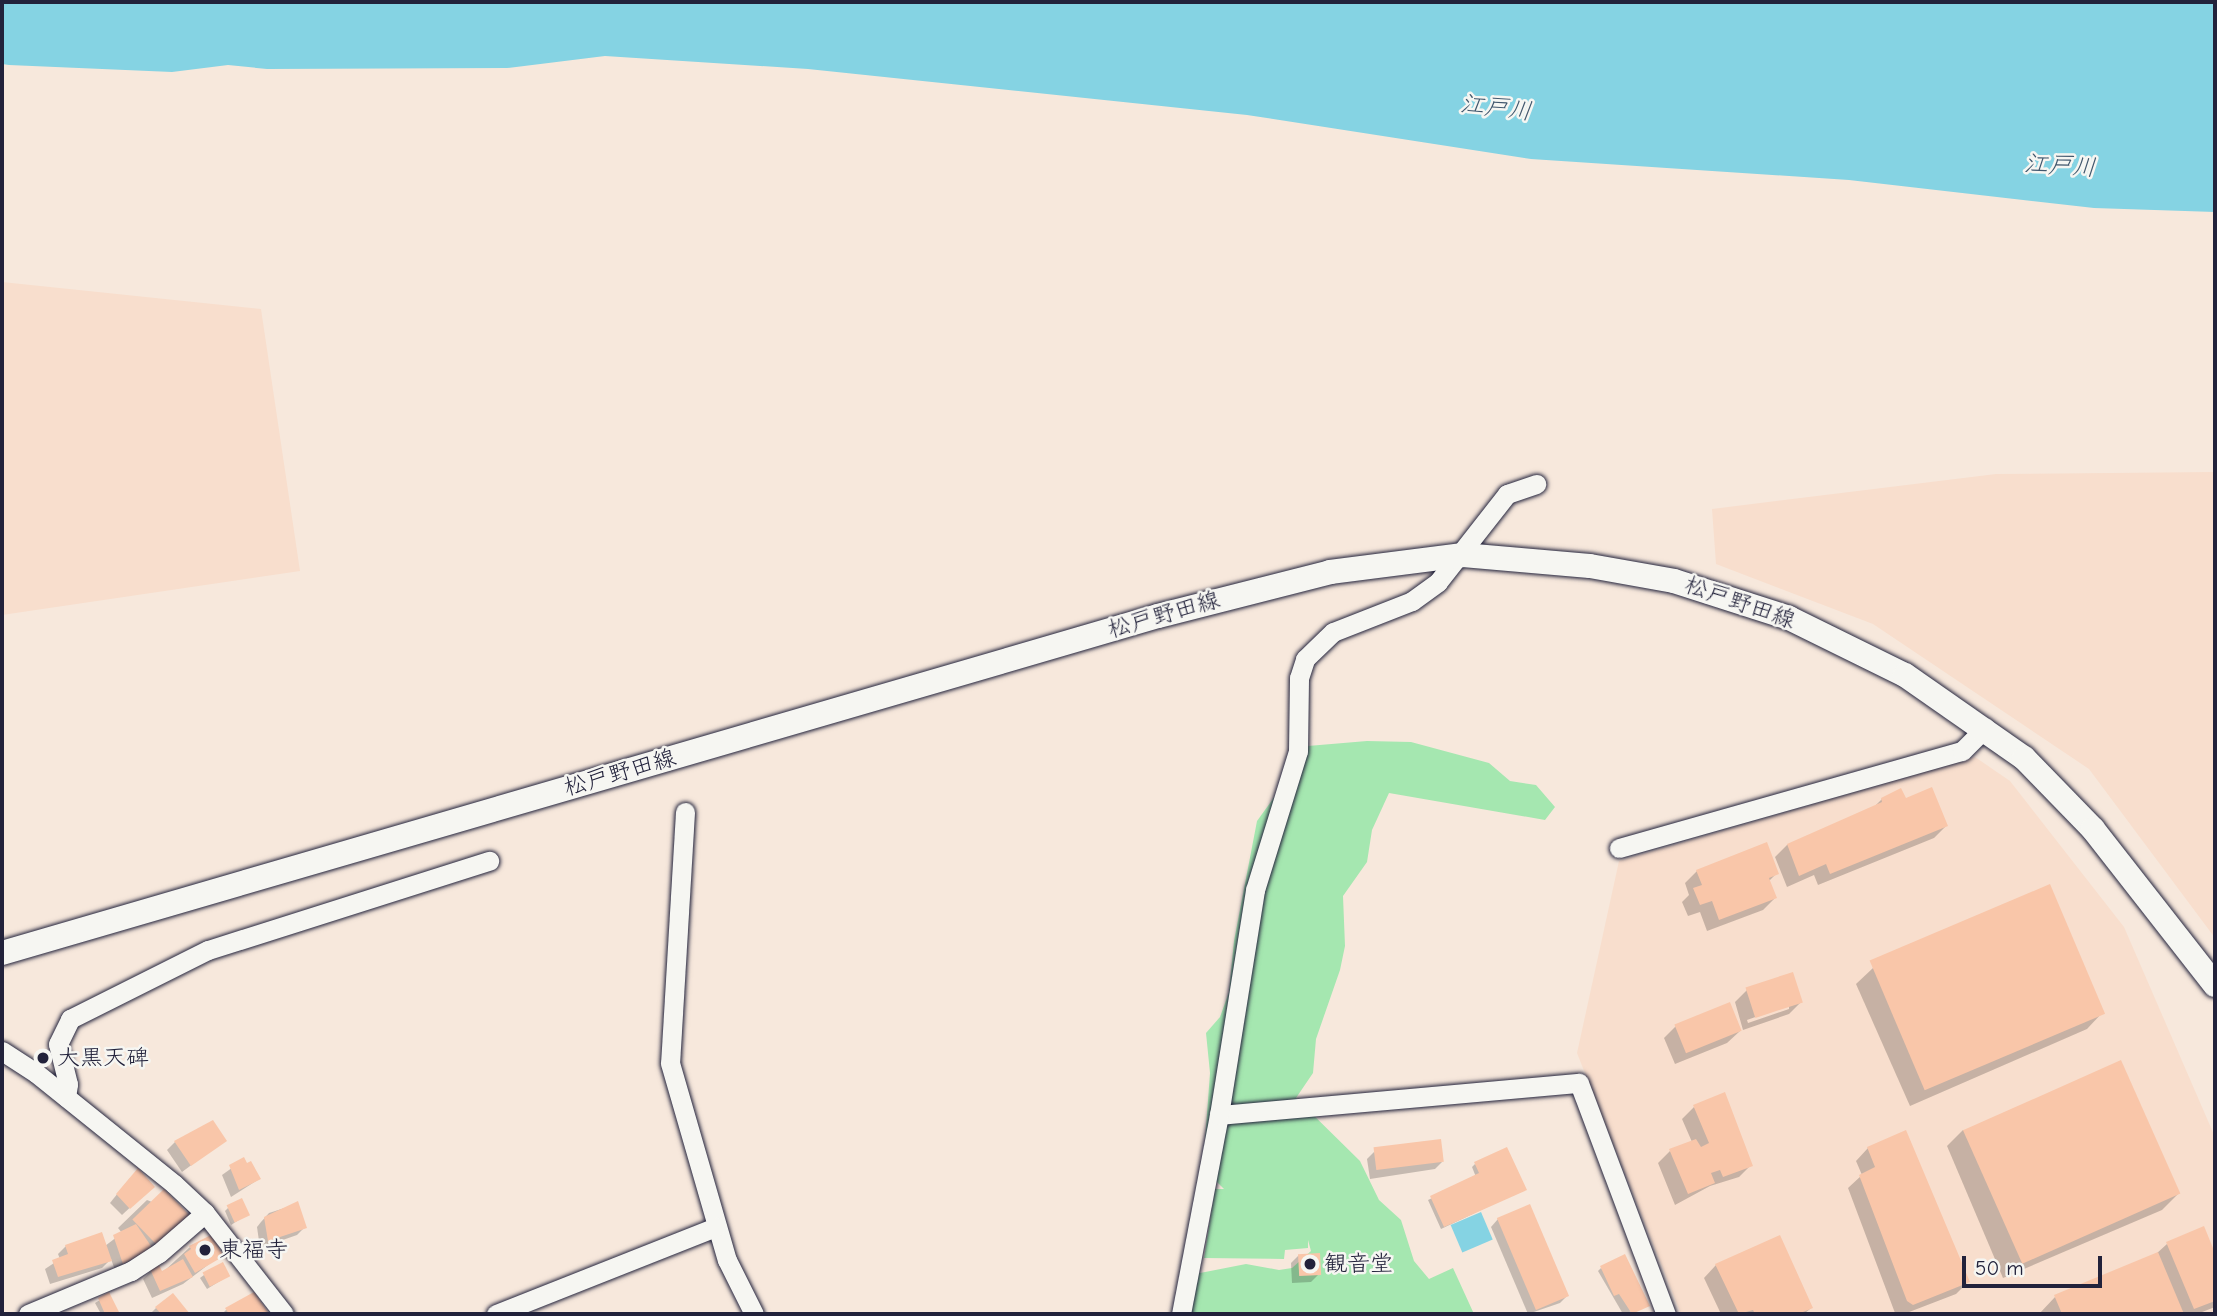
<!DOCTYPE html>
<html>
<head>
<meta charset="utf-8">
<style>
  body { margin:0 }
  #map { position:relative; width:2217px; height:1316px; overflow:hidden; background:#f7e8dc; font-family:"Comic Neue","Klee One",sans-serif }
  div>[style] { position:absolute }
  .built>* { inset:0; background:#f8decd }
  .green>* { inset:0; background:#a5e7b0 }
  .water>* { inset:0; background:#85d3e3; transform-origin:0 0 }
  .shadow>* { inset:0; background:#0003 }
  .building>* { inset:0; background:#f9c6a9; transform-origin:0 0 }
  .roads { filter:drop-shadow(0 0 2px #22223b) drop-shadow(0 0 2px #22223b) }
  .minor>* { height:19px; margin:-9.5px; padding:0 9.5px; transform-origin:9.5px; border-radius:9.5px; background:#f6f6f2 }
  .major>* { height:24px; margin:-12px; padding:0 12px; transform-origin:12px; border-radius:12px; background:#f6f6f2 }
  .dots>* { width:19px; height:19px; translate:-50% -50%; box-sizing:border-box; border:4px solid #f6f6f2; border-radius:50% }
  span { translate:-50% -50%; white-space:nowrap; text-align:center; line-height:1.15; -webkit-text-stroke:5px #f6f6f2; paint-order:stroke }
  .street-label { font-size:23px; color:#22223b }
  .poi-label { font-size:23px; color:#22223b }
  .left { translate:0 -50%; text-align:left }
  .water-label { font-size:24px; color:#40576d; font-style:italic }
  .frame { position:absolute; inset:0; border:4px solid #22223b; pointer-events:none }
  .scale { position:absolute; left:1962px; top:1256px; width:140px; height:32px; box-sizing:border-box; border:4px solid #22223b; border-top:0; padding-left:9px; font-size:21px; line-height:24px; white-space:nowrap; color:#22223b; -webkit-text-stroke:5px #f6f6f2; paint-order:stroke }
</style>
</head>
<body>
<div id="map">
  <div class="built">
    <i style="clip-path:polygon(2px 282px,261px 309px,300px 571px,2px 615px)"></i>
    <i style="clip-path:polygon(2215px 472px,2215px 938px,2089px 769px,1873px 624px,1716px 564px,1712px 509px,1996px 474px)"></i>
    <i style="clip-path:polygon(1975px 757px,2010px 781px,2124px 927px,2215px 1137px,2215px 1314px,1681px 1314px,1577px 1053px,1619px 861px)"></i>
  </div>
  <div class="green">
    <i style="clip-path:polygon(1367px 741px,1411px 742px,1489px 763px,1510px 781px,1536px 785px,1555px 807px,1545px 820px,1389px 793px,1372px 830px,1367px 862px,1343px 896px,1345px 946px,1340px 970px,1316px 1039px,1313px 1073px,1296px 1098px,1360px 1161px,1379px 1200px,1401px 1220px,1414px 1261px,1429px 1279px,1453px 1268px,1474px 1314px,1188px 1314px,1195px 1274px,1246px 1264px,1279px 1270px,1292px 1268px,1311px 1251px,1308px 1240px,1308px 1248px,1285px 1250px,1284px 1259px,1204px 1258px,1215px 1189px,1224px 1189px,1203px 1168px,1210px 1073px,1206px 1033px,1220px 1017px,1229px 992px,1234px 941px,1257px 821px,1278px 792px,1296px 747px)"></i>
  </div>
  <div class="water">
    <i style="clip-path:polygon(2px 2px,2215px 2px,2215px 212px,2094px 208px,1849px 180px,1531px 159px,1247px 115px,808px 69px,605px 56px,507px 68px,267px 69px,228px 65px,172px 72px,9px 65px,2px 64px)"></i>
    <i style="left:1481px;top:1212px;width:30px;height:33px;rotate:67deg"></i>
  </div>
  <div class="shadow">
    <i style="clip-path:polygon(1882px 799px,1905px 800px,1946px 826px,1934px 838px,1818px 885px,1814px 875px,1787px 887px,1775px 857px,1787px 845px,1874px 807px)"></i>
    <i style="clip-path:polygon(1697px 871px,1777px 873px,1769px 881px,1775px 898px,1763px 910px,1707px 931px,1700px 912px,1688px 916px,1682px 902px,1689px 895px,1685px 883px)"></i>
    <i style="clip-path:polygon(1873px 968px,2103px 1012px,2087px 1029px,1910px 1106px,1856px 984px)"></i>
    <i style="clip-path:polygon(evenodd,1747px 990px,1801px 1002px,1789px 1014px,1743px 1030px,1735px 1002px,1747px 990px,1789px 1005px,1789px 1009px,1748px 1023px,1747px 1020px,1789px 1005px)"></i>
    <i style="clip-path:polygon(1676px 1026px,1740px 1031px,1727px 1043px,1675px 1064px,1664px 1038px)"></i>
    <i style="clip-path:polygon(1694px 1107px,1751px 1165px,1739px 1177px,1710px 1186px,1675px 1205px,1658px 1163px,1670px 1151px,1692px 1142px,1682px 1119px)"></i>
    <i style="clip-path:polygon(1963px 1130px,2178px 1194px,2162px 1210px,2003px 1278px,1947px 1146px)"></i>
    <i style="clip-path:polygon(224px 1141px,182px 1172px,167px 1150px,175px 1142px)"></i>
    <i style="clip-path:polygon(1868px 1148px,1968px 1282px,1956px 1294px,1904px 1314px,1895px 1313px,1848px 1188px,1862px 1175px,1856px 1161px)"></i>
    <i style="clip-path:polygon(1375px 1151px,1442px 1162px,1435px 1169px,1370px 1179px,1367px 1159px)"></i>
    <i style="clip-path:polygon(243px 1160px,259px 1179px,231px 1197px,222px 1175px)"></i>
    <i style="clip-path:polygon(1475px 1164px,1525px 1189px,1441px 1229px,1428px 1200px,1476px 1177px,1472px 1167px)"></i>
    <i style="clip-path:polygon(130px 1178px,152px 1187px,122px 1215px,110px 1203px)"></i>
    <i style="clip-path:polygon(147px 1200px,187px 1216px,145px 1257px,115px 1270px,111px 1259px,102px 1268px,50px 1284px,45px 1269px,60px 1259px,58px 1254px,66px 1246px,105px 1246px,122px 1233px,118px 1228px)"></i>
    <i style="clip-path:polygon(297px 1204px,305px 1227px,297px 1235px,260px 1248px,257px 1227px,261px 1222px,269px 1213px)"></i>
    <i style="clip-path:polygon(228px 1208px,248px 1214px,231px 1225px,225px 1211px)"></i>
    <i style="clip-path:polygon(1498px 1219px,1568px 1295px,1560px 1303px,1528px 1314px,1491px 1227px)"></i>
    <i style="clip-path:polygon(2203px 1228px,2215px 1258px,2215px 1307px,2197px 1314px,2039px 1314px,2055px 1297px,2156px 1254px,2167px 1244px)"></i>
    <i style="clip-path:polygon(211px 1238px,221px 1255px,183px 1284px,152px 1298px,143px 1279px,151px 1271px,162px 1273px,190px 1247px)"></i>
    <i style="clip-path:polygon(1299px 1255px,1319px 1274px,1311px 1282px,1292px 1283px,1291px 1263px)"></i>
    <i style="clip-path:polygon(1716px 1265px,1811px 1308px,1804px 1314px,1721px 1314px,1704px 1278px)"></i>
    <i style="clip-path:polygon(1601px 1268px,1648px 1306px,1623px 1314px,1598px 1271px)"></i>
    <i style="clip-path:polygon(204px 1275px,228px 1276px,207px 1289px,200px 1278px)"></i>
    <i style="clip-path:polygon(108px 1295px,118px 1314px,101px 1314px,95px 1303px)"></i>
    <i style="clip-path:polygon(173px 1295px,187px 1314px,150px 1314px,156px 1308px)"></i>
    <i style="clip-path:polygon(226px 1310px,265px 1312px,222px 1314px)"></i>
  </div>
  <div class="building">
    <i style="clip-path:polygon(1932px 787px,1948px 826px,1830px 874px,1826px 864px,1799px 876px,1787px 844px,1882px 802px,1881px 798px,1901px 788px,1906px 798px)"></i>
    <i style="clip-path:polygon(1767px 842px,1779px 874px,1769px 878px,1777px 898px,1719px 920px,1712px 901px,1700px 905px,1693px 888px,1702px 885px,1696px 870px)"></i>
    <i style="left:2050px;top:884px;width:141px;height:196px;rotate:67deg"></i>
    <i style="left:1793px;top:972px;width:32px;height:50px;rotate:72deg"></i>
    <i style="left:1730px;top:1002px;width:31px;height:60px;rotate:68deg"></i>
    <i style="left:2121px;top:1060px;width:146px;height:173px;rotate:66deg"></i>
    <i style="clip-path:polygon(1725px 1092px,1753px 1166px,1723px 1177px,1720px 1170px,1711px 1173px,1715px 1183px,1688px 1194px,1669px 1149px,1696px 1139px,1701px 1147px,1709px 1143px,1693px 1105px)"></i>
    <i style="clip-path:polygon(213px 1120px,227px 1141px,191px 1166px,174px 1141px)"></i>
    <i style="clip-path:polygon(1906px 1130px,1970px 1282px,1913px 1305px,1907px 1301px,1859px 1175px,1875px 1167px,1867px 1147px)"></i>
    <i style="left:1441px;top:1139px;width:23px;height:68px;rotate:83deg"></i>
    <i style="clip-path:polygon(1507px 1147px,1527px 1190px,1444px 1227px,1430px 1196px,1479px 1173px,1474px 1162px)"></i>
    <i style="clip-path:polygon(244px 1157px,247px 1163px,251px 1161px,261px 1179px,239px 1190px,229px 1165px)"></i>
    <i style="clip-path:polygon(138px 1168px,155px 1187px,130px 1209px,116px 1194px)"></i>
    <i style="left:164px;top:1189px;width:37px;height:44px;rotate:46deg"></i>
    <i style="left:242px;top:1198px;width:19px;height:17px;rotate:65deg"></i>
    <i style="clip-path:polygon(298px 1201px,307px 1228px,268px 1241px,264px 1217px)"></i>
    <i style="left:1530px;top:1204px;width:100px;height:36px;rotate:67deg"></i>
    <i style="clip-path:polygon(136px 1224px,153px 1249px,123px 1264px,113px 1235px)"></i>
    <i style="clip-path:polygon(2204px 1226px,2215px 1253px,2215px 1301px,2194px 1309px,2166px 1242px)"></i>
    <i style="clip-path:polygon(102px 1232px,112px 1261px,58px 1277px,52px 1260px,68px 1254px,65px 1245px)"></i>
    <i style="clip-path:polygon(211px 1235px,224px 1256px,195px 1273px,184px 1254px,191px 1249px,189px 1246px)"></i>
    <i style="clip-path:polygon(1780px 1235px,1813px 1308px,1798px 1314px,1755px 1314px,1753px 1310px,1739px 1314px,1715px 1264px)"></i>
    <i style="clip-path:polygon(2158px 1252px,2184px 1314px,2062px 1314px,2054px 1295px)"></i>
    <i style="left:1320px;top:1253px;width:22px;height:22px;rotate:87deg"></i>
    <i style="clip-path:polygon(1625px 1254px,1650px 1306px,1632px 1314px,1619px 1294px,1614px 1296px,1600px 1266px)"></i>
    <i style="clip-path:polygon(183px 1259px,193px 1277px,160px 1291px,150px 1269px,159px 1265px,162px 1271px)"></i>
    <i style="left:223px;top:1262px;width:16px;height:23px;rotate:63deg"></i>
    <i style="clip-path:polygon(109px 1292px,120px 1314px,105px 1314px,98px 1298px)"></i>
    <i style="clip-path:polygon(254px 1292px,268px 1312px,229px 1314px,225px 1308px)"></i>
    <i style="clip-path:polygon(173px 1293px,190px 1314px,161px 1314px,155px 1307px)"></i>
  </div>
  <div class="roads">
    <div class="minor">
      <i style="left:685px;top:812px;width:251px;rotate:93.4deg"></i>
      <i style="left:670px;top:1063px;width:205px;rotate:73.9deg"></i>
      <i style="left:727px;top:1260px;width:60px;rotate:63.4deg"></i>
      <i style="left:1619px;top:848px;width:356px;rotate:-15.8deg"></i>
      <i style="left:1962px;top:751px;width:33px;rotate:-45deg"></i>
      <i style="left:2px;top:1051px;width:40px;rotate:32.9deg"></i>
      <i style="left:36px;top:1073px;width:177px;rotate:38.8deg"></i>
      <i style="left:174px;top:1184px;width:42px;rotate:43.1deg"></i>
      <i style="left:205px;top:1213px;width:128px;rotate:52deg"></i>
      <i style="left:66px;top:1097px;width:13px;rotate:-81deg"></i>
      <i style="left:68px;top:1084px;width:41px;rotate:-104deg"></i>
      <i style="left:58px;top:1044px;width:28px;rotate:-64deg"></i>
      <i style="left:70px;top:1019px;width:154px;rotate:-26.6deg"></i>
      <i style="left:208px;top:950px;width:295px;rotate:-17.6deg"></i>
      <i style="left:1219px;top:1115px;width:361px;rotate:-5.1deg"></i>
      <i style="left:1579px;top:1083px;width:247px;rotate:69.4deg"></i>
      <i style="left:28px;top:1314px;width:112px;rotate:-22.7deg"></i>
      <i style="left:131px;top:1271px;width:33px;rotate:-33deg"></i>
      <i style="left:159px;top:1253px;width:61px;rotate:-41deg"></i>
      <i style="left:496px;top:1314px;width:237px;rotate:-21.6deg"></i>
      <i style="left:1181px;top:1314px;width:203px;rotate:-79.2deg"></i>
      <i style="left:1219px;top:1115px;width:228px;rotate:-80.9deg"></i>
      <i style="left:1255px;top:890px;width:145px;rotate:-72.8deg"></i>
      <i style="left:1298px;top:751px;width:73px;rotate:-89.2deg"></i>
      <i style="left:1299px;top:678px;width:20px;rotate:-72deg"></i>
      <i style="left:1305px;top:659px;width:39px;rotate:-44deg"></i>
      <i style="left:1333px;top:632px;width:85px;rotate:-21.4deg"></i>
      <i style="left:1412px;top:601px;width:32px;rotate:-36deg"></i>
      <i style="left:1438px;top:582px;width:112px;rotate:-51.9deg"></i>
      <i style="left:1507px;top:494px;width:31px;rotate:-19deg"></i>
    </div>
    <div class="major">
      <i style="left:2px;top:953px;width:1204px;rotate:-16.25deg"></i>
      <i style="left:1158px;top:616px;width:178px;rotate:-14.3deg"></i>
      <i style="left:1330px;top:572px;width:134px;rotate:-7.3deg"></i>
      <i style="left:1463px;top:555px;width:127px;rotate:5deg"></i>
      <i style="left:1590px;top:566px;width:85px;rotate:10.1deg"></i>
      <i style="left:1674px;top:581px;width:121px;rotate:17.8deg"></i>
      <i style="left:1789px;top:618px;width:129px;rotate:26.2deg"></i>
      <i style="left:1905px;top:675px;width:145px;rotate:34.9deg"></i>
      <i style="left:2024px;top:758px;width:99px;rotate:45.8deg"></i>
      <i style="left:2093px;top:829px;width:198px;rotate:52deg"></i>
    </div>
  </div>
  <div class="dots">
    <i style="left:43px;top:1058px;background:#22223b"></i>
    <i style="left:205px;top:1250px;background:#22223b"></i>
    <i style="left:1310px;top:1264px;background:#22223b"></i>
  </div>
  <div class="street-label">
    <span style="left:1740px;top:603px;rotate:19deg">松戸野田線</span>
    <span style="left:1164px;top:615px;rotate:-16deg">松戸野田線</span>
    <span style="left:620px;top:773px;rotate:-16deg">松戸野田線</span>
  </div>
  <div class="poi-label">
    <span class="left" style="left:57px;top:1058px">大黒天碑</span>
    <span class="left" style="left:219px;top:1250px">東福寺</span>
    <span class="left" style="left:1324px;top:1264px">観音堂</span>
  </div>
  <div class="water-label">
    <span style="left:1496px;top:108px;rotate:7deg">江戸川</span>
    <span style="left:2060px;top:166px;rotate:4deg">江戸川</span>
  </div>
  <div class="frame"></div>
  <div class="scale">50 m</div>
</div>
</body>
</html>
